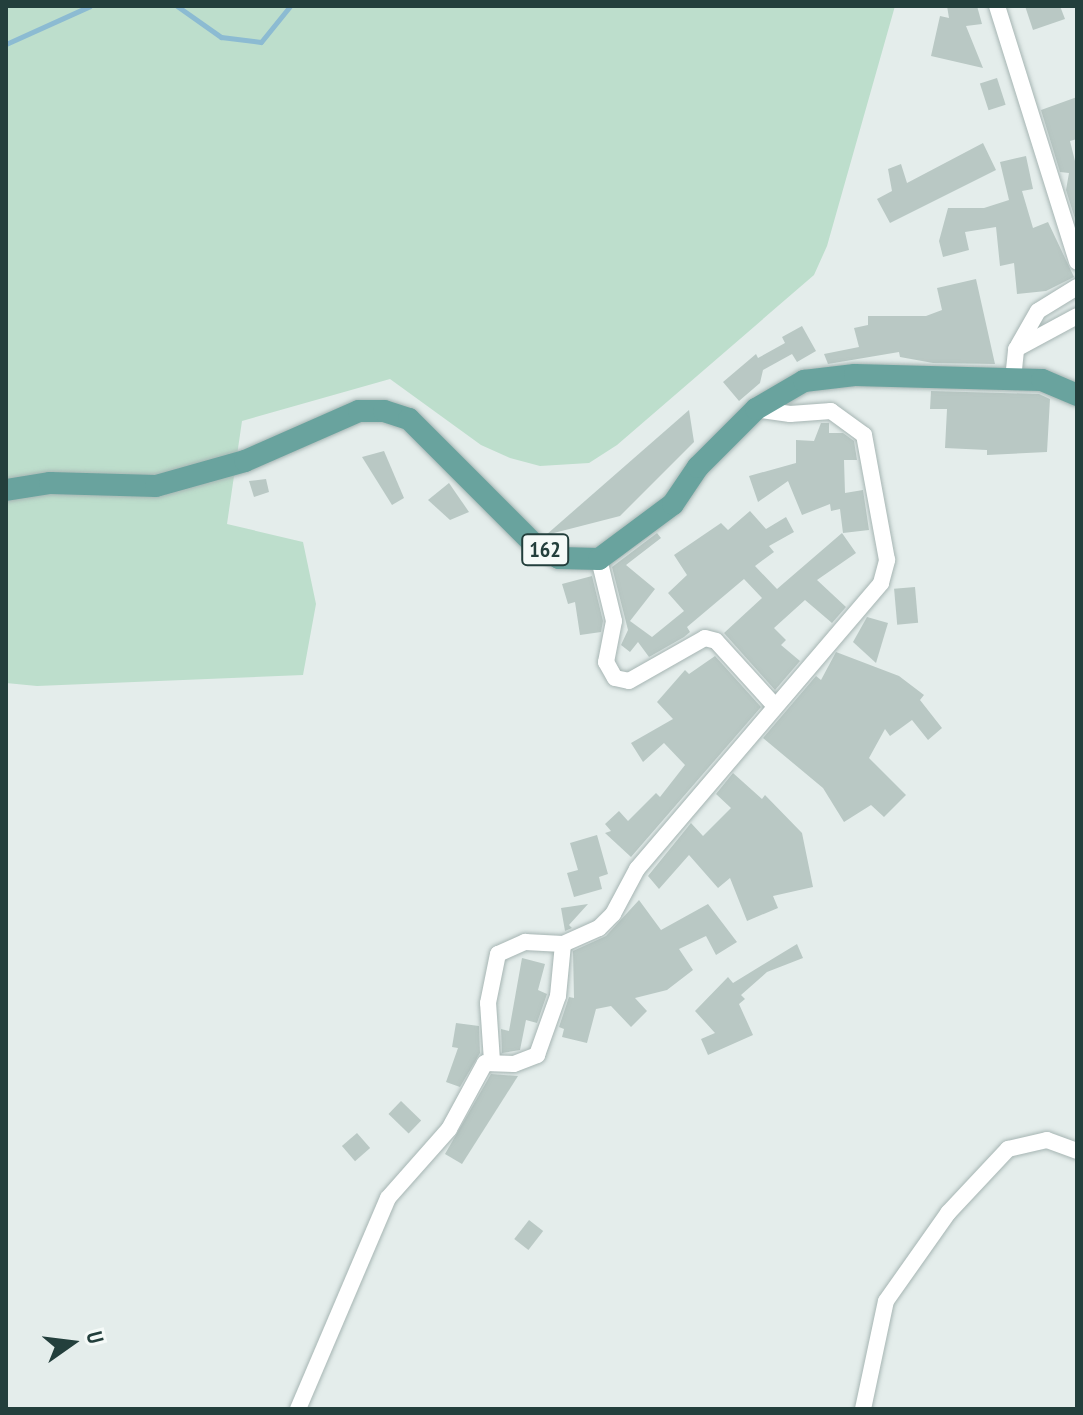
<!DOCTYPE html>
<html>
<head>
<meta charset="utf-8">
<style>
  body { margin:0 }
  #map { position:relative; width:1083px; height:1415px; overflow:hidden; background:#e4edeb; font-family:"PT Sans Narrow",sans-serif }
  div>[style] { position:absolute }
  .green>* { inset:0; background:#bddecc }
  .stream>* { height:5px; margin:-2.5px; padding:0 2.5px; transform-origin:2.5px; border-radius:2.5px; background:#8cbbd2 }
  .building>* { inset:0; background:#b9c8c4; transform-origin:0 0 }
  .roads { filter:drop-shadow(0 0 2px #a6b5b3) drop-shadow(0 0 2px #a6b5b3) }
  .minor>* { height:16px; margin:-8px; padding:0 8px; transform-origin:8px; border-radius:8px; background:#fff }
  .major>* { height:22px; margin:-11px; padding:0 11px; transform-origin:11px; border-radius:11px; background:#69a39e }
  span { translate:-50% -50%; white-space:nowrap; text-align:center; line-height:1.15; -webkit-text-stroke:6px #f5faf8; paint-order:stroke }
  .shield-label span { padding:2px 6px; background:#f5faf8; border:2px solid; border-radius:6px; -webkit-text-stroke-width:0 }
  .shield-label { font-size:22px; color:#233f3c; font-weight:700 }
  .frame { position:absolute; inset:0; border:8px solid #233f3c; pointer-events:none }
  .north { position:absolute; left:32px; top:1303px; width:80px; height:80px; -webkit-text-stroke:6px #f5faf8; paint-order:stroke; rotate:76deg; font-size:22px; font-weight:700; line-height:32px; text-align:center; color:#233f3c }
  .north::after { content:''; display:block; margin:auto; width:28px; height:36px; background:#233f3c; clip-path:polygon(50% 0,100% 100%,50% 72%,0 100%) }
</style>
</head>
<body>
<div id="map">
  <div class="green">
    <i style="clip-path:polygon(6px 6px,895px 6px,827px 246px,814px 275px,617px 445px,589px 463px,540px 466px,510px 458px,481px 445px,390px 379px,242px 421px,227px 524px,303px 542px,316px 604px,303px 675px,37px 686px,6px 683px)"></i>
  </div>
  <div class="stream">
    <i style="left:177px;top:6px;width:54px;rotate:35.2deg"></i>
    <i style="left:221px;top:37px;width:40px;rotate:7.1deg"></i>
    <i style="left:261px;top:42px;width:46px;rotate:-51.1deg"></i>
    <i style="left:6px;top:44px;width:92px;rotate:-24.3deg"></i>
  </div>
  <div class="building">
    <i style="clip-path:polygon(947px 6px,977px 6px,982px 24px,966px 26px,983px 68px,931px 56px,940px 16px,949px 18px)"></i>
    <i style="clip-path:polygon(1025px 6px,1060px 6px,1065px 19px,1033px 30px)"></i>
    <i style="left:997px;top:78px;width:28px;height:18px;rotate:72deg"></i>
    <i style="clip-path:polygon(1077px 97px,1077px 139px,1070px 141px,1077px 169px,1076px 222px,1066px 190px,1069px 173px,1060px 172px,1041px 110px)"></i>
    <i style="clip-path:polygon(983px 143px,996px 170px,890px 223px,877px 199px,892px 191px,888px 169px,901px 164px,907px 183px)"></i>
    <i style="clip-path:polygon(1026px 156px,1033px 189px,1022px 191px,1033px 228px,1048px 222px,1074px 277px,1046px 291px,1017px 294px,1014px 263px,1000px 266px,996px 227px,965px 232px,969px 250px,943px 257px,939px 241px,948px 208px,984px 208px,1009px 200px,1000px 162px)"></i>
    <i style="clip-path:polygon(976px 279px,995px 364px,933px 363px,900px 357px,899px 352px,828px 364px,824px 354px,859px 347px,854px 328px,868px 325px,868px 316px,926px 316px,942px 310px,937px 288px)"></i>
    <i style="clip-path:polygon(802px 326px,816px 351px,797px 362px,792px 354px,763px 370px,760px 383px,739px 401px,723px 382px,756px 354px,758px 358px,785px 343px,782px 337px)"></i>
    <i style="clip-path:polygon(931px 391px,1039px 394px,1050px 399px,1047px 452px,987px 455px,987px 450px,945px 448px,947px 409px,930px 409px)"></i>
    <i style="clip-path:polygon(689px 410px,694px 442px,620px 516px,546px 535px)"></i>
    <i style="clip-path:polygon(821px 423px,829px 423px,829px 433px,843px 433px,854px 441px,857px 460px,844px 460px,845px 493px,863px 490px,869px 530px,843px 533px,840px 509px,831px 511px,830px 504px,802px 515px,788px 481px,758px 502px,749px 476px,796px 463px,796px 440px,814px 441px)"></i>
    <i style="clip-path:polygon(384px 451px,404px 498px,392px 505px,362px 457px)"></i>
    <i style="clip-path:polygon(266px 479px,269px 492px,254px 497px,249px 481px)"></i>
    <i style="clip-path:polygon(449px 483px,469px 512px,450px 520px,428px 500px)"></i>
    <i style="clip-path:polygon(750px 511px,766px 529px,786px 517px,794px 532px,769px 546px,774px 552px,755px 566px,777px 589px,842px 533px,856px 553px,817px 580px,846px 607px,832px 623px,805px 600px,774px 628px,786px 640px,781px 645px,800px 661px,775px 690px,724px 633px,762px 598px,744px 579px,687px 627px,690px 632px,684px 637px,649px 657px,638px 642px,630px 652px,621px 645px,628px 630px,612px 567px,657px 533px,661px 538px,626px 565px,655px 589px,630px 621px,652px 637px,684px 611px,668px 593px,687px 575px,674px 555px,721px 523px,728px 530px)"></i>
    <i style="clip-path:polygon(592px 576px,603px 621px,601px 632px,580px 635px,575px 602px,568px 604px,562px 584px)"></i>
    <i style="left:915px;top:587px;width:36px;height:21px;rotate:85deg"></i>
    <i style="clip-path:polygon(867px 617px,888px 623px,876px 663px,853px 642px)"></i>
    <i style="clip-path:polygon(836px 652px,899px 676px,924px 695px,920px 700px,942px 728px,928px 740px,912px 720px,890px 736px,885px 729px,869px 758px,906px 795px,884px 817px,871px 805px,844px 822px,823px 788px,763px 738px,816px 676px,821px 680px)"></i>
    <i style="clip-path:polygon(715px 656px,761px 707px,631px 857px,605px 833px,611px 831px,605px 824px,619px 811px,628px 821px,656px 793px,660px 797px,685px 765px,664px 743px,643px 762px,631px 743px,673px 719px,657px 702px,685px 670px,689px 674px)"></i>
    <i style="clip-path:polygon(733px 773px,762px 799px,765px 795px,802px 833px,813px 887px,773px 896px,778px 908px,747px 921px,730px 878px,718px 888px,689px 855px,659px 889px,648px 876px,691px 823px,703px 836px,731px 808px,716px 794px)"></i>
    <i style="clip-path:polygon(597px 835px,608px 874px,599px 877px,602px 889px,574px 897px,567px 873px,578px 870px,570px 843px)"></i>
    <i style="clip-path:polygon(639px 900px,661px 930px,708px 904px,737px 942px,716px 955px,706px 936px,679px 949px,693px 970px,667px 990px,635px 998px,647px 1011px,631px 1027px,611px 1006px,596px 1009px,587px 1043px,562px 1037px,564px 1029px,559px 1027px,569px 997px,574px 998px,573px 951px,606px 936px)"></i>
    <i style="clip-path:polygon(588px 904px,569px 925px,572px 928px,565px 931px,561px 908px)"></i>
    <i style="clip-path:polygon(797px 944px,803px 958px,767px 972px,741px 995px,745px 999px,739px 1004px,753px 1035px,708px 1055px,701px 1039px,715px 1033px,695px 1011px,728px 977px,733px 983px)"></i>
    <i style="clip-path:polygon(522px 958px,545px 964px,538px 990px,547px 994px,537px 1023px,526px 1020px,520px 1050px,502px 1053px,501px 1029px,509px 1031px)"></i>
    <i style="clip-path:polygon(456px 1023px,479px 1026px,480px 1053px,460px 1087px,446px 1082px,458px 1048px,452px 1047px)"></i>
    <i style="clip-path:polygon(491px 1074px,518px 1076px,462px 1164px,445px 1154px)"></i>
    <i style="left:401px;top:1101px;width:28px;height:18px;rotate:44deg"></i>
    <i style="left:357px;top:1133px;width:20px;height:20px;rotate:49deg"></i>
    <i style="left:529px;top:1220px;width:18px;height:24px;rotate:38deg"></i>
  </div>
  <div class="roads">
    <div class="minor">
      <i style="left:997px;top:6px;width:268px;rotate:72.6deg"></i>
      <i style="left:1018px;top:346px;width:40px;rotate:-60.3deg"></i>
      <i style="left:1038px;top:311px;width:46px;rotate:-31.6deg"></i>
      <i style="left:1013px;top:379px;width:30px;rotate:-84deg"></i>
      <i style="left:1016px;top:349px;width:69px;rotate:-28.4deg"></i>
      <i style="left:599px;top:559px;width:64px;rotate:76.4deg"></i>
      <i style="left:614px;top:621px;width:42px;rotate:101deg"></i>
      <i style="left:606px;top:662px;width:18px;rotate:61deg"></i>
      <i style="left:615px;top:678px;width:14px;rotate:12deg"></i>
      <i style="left:629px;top:681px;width:87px;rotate:-29.5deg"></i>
      <i style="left:705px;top:638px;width:11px;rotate:15deg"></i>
      <i style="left:716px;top:641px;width:86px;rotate:47.8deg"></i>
      <i style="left:492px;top:1061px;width:58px;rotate:-93.9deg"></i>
      <i style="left:488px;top:1003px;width:50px;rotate:-78.5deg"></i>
      <i style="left:498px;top:954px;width:30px;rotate:-24deg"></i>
      <i style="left:525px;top:942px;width:38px;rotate:3deg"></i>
      <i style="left:298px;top:1409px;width:229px;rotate:-66.9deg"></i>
      <i style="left:388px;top:1198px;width:92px;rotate:-48.5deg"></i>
      <i style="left:449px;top:1129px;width:75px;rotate:-61.4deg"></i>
      <i style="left:485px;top:1063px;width:29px;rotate:2deg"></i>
      <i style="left:514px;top:1064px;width:25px;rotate:-21deg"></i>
      <i style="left:537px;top:1055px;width:63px;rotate:-70.4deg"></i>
      <i style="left:558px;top:996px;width:52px;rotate:-84.5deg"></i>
      <i style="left:563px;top:944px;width:39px;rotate:-24deg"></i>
      <i style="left:599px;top:928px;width:20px;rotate:-45deg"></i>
      <i style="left:613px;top:914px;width:51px;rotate:-61.9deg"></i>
      <i style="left:637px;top:869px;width:376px;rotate:-49.5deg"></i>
      <i style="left:881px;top:583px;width:24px;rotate:-75deg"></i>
      <i style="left:887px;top:560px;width:127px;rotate:-100.4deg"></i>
      <i style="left:864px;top:435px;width:41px;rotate:-144deg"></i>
      <i style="left:831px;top:411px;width:41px;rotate:175.8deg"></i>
      <i style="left:790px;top:414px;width:34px;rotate:-172deg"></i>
      <i style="left:863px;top:1409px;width:110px;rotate:-78deg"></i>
      <i style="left:886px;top:1301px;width:108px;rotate:-54.8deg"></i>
      <i style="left:948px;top:1213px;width:88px;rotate:-46.8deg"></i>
      <i style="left:1008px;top:1149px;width:40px;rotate:-13deg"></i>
      <i style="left:1047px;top:1140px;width:32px;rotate:20deg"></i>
    </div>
    <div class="major">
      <i style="left:6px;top:490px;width:45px;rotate:-9deg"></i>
      <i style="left:50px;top:483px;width:106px;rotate:1.6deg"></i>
      <i style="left:156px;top:486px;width:92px;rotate:-15.7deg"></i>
      <i style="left:245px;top:461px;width:124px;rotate:-23.7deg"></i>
      <i style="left:359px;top:411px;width:25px"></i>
      <i style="left:384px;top:411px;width:26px;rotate:18deg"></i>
      <i style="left:409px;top:419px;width:177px;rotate:45deg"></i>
      <i style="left:534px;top:544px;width:29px;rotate:29deg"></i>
      <i style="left:559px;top:558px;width:40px;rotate:1.4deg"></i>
      <i style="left:599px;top:559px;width:92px;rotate:-36.6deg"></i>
      <i style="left:673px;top:504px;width:45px;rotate:-56deg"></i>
      <i style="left:698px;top:467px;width:82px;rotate:-45deg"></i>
      <i style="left:756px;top:409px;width:56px;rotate:-30.3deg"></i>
      <i style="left:804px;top:381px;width:51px;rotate:-6.7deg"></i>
      <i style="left:855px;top:375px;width:187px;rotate:1.5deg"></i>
      <i style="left:1042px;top:380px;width:38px;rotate:23deg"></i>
    </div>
  </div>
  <div class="shield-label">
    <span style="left:545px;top:550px">162</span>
  </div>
  <div class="frame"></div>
  <div class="north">U</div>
</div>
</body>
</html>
